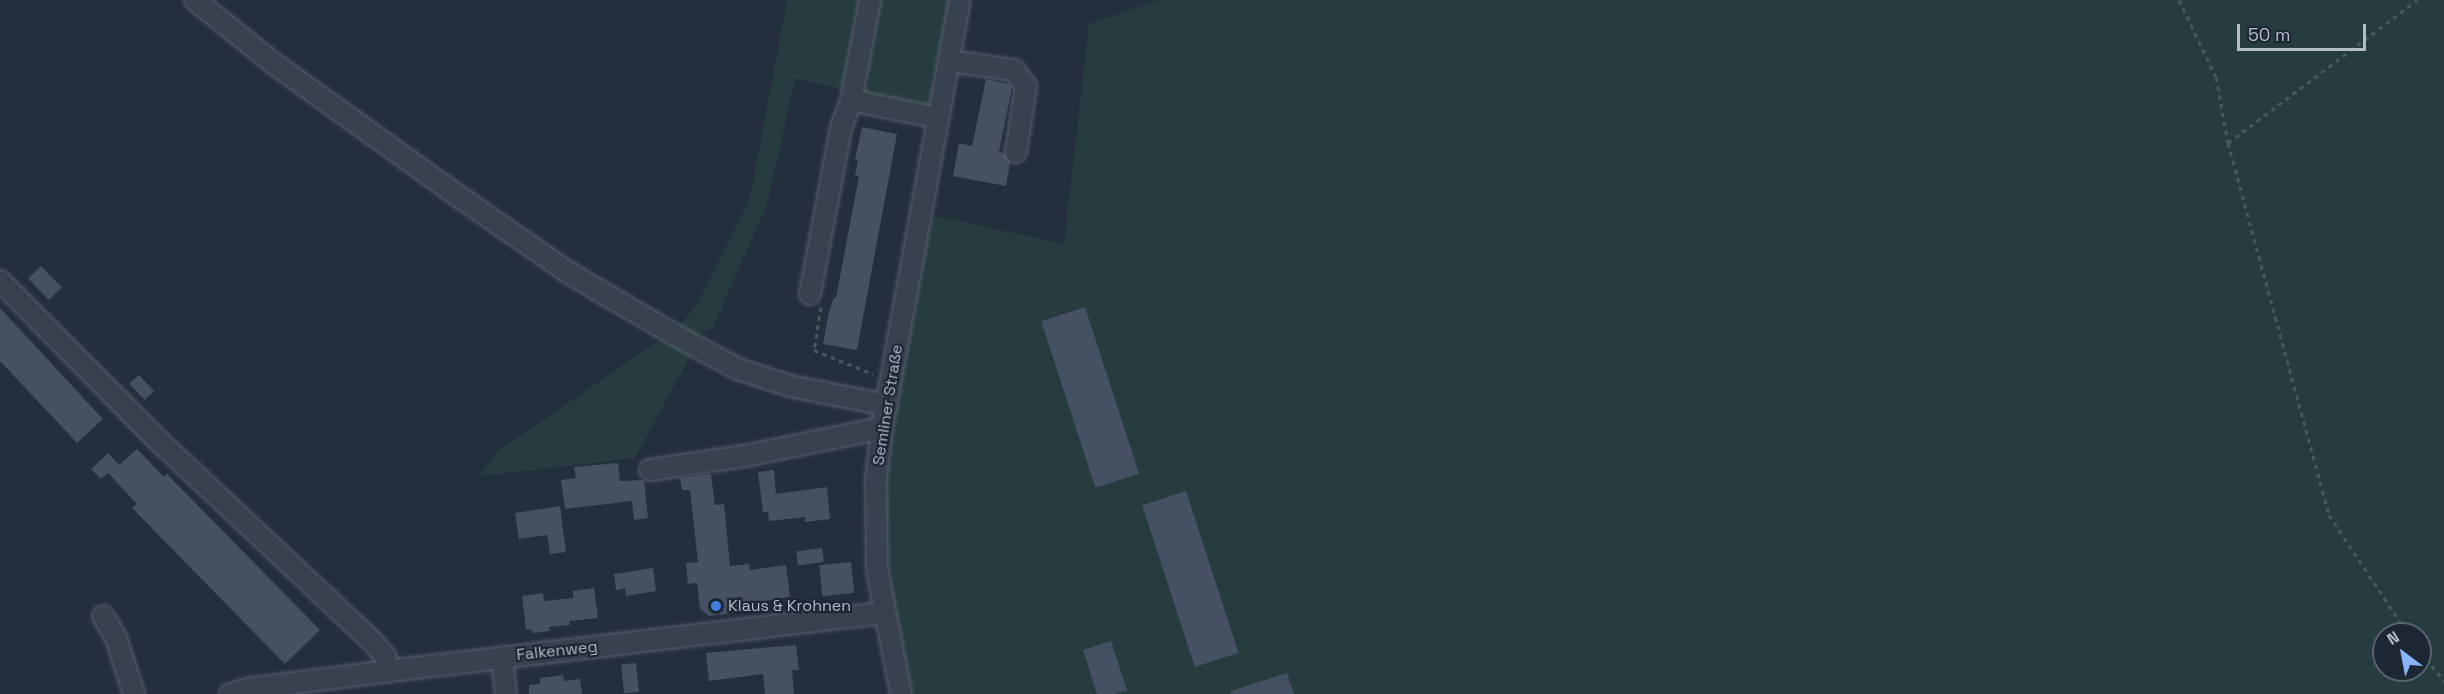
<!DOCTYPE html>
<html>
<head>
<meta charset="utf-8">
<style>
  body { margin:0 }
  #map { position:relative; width:2444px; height:694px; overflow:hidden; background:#242f3e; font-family:"Space Grotesk",sans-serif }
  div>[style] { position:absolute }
  .green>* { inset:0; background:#263c3f }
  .building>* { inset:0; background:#455162; transform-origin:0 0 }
  .path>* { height:3px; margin-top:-1.5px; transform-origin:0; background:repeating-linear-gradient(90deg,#44595c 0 4.5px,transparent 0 9px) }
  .roads { filter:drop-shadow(0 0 2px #565f6c) drop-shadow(0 0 2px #565f6c) }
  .minor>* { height:20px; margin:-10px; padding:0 10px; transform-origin:10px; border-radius:10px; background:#38414e }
  .dots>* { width:16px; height:16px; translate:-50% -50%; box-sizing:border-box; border:3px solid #1d2633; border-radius:50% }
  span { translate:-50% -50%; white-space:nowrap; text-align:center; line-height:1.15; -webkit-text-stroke:4.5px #1d2633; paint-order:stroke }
  .street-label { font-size:16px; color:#b4bcc9 }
  .poi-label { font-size:16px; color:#b4bcc9 }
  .left { translate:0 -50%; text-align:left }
  .north { position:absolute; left:2372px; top:622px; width:60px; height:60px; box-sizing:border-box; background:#1d2633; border:2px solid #59626f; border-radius:50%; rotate:328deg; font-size:16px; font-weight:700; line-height:24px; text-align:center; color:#b4bcc9 }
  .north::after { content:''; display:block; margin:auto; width:21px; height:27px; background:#8ab4f8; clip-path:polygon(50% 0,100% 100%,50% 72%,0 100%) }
  .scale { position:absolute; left:2237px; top:24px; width:129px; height:27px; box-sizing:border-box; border:3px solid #b4bcc9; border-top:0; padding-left:8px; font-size:18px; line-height:21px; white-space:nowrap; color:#b4bcc9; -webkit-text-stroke:4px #1d2633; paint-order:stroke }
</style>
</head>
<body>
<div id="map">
  <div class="green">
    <i style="clip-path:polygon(787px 0,953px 0,933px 107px,795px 79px,767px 205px,713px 327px,701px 333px,698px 342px,675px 331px,697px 305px,750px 198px)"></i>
    <i style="clip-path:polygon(evenodd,1159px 0,2444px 0,2444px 694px,910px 694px,892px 605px,885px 521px,885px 479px,895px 397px,930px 215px,1064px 244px,1089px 24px,1159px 0,2384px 634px,2420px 634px,2420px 670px,2384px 670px,2384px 634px)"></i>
    <i style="clip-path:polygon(670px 337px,693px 351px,635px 458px,479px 476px,498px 451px,661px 339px,665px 342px)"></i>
  </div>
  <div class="building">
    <i style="clip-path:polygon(986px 79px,1009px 84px,1012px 87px,999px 152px,1004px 153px,1010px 162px,1006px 186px,953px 176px,959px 143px,972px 146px)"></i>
    <i style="clip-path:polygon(862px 127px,897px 134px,857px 350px,823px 344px,829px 312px,834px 297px,836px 298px,859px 176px,855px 176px,858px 160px,855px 160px)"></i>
    <i style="left:41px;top:266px;width:30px;height:18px;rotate:46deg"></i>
    <i style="left:1085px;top:307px;width:175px;height:46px;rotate:72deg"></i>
    <i style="clip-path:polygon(0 308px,103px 419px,77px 443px,0 361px)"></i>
    <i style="left:139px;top:375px;width:22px;height:13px;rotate:47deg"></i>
    <i style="clip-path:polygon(137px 449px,164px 477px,167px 474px,320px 630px,285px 664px,132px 508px,137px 504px,108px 473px,101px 479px,91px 469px,108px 453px,119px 465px)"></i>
    <i style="clip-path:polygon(618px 463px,620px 481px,644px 480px,648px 518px,634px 520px,632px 501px,565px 509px,561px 480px,576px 478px,574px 467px)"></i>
    <i style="clip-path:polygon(774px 470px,776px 494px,827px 487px,830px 519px,805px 522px,805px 517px,769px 521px,768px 512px,763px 512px,758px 472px)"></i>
    <i style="clip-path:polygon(711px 474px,715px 505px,724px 504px,730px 566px,749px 564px,750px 570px,786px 565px,790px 597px,757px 602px,750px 611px,709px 616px,700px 609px,697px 583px,688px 584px,686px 563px,698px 562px,690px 490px,682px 490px,680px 478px)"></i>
    <i style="left:1186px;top:491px;width:170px;height:46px;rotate:72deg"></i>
    <i style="clip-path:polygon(560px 506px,566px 552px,550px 554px,547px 535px,519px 539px,515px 513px)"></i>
    <i style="left:822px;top:548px;width:14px;height:26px;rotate:82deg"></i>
    <i style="left:851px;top:562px;width:31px;height:32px;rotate:84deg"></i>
    <i style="clip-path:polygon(653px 568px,656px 591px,626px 596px,625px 588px,616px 590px,614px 574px)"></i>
    <i style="clip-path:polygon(594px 588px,598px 618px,569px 621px,570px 625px,549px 627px,550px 631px,532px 633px,531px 629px,526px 630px,522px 596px,543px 593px,544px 601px,573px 598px,573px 591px)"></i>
    <i style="clip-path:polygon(1111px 641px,1127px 690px,1115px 694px,1097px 694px,1083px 650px)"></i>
    <i style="clip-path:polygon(796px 645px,799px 670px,792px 670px,794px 694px,765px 694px,763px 674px,709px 681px,706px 653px)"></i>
    <i style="left:636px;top:663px;width:29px;height:15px;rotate:84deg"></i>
    <i style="clip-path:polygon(1287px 673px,1294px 694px,1231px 694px,1231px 691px)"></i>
    <i style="clip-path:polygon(563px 675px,564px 681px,580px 679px,582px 694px,529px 694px,529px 685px,540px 684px,540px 678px)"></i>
  </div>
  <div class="path">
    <i style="left:2179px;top:0;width:85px;rotate:64.3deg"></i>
    <i style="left:2216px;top:77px;width:67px;rotate:79.7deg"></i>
    <i style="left:2228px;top:143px;width:385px;rotate:74.8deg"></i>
    <i style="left:2329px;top:515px;width:143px;rotate:56.4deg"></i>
    <i style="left:2228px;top:143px;width:237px;rotate:-37.1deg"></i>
    <i style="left:821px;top:307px;width:44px;rotate:99.2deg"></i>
    <i style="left:814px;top:350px;width:64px;rotate:22.1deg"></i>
    <i style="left:2420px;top:652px;width:38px;rotate:50deg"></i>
  </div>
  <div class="roads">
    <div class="minor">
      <i style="left:195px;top:0;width:100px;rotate:38.9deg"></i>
      <i style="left:273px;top:63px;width:219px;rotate:35.7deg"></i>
      <i style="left:451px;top:191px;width:144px;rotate:34.8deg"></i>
      <i style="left:569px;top:273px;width:121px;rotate:30.4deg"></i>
      <i style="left:673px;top:334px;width:74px;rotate:28.3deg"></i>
      <i style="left:738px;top:369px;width:55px;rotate:18.1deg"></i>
      <i style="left:790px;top:386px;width:99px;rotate:11.1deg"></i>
      <i style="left:949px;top:61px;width:66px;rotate:7.9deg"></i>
      <i style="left:1014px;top:70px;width:20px;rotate:53deg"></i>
      <i style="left:1026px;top:86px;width:67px;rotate:98.6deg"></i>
      <i style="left:851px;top:100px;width:89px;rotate:11.7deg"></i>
      <i style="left:0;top:281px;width:227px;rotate:45.2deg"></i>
      <i style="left:160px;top:442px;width:291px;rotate:43.2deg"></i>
      <i style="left:372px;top:641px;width:20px;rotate:49deg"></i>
      <i style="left:385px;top:656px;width:16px;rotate:75deg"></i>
      <i style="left:810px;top:294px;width:169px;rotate:-79.4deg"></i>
      <i style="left:841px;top:128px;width:30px;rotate:-70deg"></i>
      <i style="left:851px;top:100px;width:102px;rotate:-79.2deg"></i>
      <i style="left:650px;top:470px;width:101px;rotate:-8.5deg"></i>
      <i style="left:750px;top:455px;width:135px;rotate:-11.6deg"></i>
      <i style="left:103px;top:616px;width:26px;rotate:59deg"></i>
      <i style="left:116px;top:638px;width:59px;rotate:72.2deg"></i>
      <i style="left:502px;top:657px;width:37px;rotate:84deg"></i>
      <i style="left:230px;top:694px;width:18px;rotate:-16deg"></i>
      <i style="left:247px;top:689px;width:143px;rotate:-7.2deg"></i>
      <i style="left:389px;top:671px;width:498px;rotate:-6.7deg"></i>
      <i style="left:901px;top:694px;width:127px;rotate:-100.9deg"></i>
      <i style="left:877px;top:569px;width:90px;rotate:-90.6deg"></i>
      <i style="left:876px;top:479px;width:51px;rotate:-83.3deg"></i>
      <i style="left:882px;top:428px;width:435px;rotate:-79.7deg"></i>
    </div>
  </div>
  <div class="dots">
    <i style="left:716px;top:606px;background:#3f7fe0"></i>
  </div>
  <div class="street-label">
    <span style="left:888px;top:405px;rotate:-81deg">Semliner Straße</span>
    <span style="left:557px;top:651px;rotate:-6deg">Falkenweg</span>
  </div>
  <div class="poi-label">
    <span class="left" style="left:728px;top:606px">Klaus &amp; Krohnen</span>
  </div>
  <div class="north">N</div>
  <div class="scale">50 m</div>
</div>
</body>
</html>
